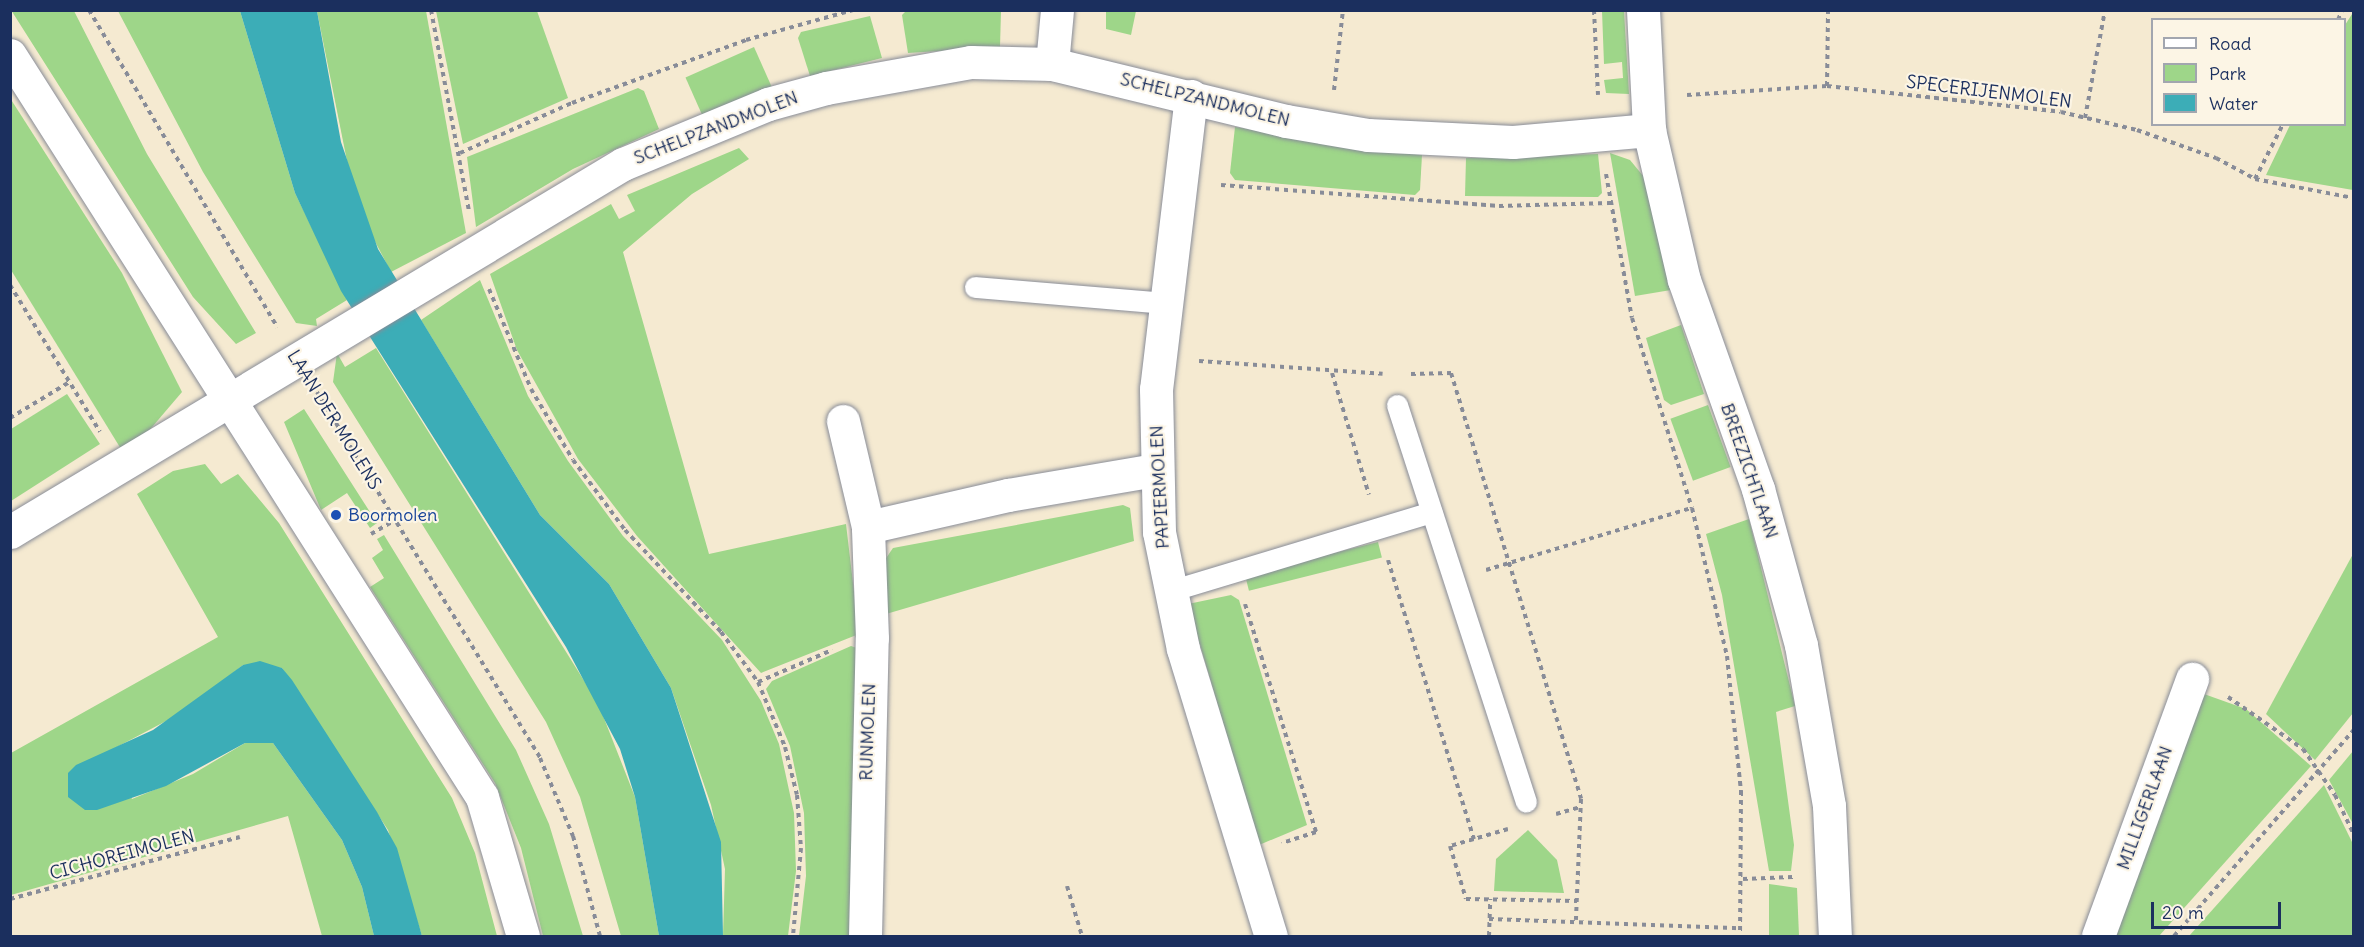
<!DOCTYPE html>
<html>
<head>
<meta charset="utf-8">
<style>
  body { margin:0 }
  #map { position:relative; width:2364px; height:947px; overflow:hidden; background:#f5ead1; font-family:Delius,sans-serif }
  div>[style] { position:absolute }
  .green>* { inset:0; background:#9ed689; transform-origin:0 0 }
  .water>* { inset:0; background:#3cadb7 }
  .path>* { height:4px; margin-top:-2px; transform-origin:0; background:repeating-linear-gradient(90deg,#888c98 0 4.5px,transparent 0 9px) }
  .roads { filter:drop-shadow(0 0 2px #888c98) drop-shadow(0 0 2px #888c98) }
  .service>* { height:21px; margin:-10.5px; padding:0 10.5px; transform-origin:10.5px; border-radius:10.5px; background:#fff }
  .minor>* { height:33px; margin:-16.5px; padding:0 16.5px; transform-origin:16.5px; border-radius:16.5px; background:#fff }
  .dots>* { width:16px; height:16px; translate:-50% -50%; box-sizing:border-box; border:3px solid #fcf5e5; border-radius:50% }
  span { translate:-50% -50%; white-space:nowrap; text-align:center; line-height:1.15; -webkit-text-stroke:4.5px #fcf5e5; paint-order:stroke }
  .street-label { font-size:18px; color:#1b2f5e }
  .transit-label { font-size:18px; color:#164399 }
  .left { translate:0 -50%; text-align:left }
  .frame { position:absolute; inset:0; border:12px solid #1b2f5e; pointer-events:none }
  .legend { position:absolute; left:2151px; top:18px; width:195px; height:108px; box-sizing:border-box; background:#fcf5e5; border:2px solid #a2a6af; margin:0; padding:8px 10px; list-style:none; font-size:18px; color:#1b2f5e }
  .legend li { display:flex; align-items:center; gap:12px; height:30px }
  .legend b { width:30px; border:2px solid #a2a6af }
  .scale { position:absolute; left:2151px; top:902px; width:130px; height:27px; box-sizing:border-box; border:3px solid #1b2f5e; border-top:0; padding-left:8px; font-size:18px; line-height:21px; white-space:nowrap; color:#1b2f5e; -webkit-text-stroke:4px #fcf5e5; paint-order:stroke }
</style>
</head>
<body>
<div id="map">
  <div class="green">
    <i style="clip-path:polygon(11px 10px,74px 11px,147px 154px,256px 333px,236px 344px,193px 297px)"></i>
    <i style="clip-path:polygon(907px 10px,1001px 11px,1000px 47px,908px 53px,902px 15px)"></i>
    <i style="clip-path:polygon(118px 11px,240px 11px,295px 193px,347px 300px,316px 319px,317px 326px,296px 323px,203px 172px)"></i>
    <i style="clip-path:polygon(317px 11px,426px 11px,466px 233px,391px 272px,368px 228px,347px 161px)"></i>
    <i style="clip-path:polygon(436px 11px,537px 11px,568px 98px,463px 144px)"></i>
    <i style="clip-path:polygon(1106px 11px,1136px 11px,1131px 35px,1106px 29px)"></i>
    <i style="clip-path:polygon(1602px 11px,1624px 11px,1629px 94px,1606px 93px,1604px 80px,1623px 78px,1622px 62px,1604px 64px)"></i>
    <i style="clip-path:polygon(2354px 11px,2353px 190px,2266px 175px,2290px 125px,2344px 124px,2345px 25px)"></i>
    <i style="clip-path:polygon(870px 16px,882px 58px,810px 76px,798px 38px,801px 32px)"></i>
    <i style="left:754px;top:47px;width:44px;height:75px;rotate:66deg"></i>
    <i style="clip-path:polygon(638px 88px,644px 91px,659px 129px,573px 169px,476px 227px,467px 157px)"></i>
    <i style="clip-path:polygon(10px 98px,122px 273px,182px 392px,147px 433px,121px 449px,11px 270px)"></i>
    <i style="clip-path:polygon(1235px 127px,1422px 155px,1420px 190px,1415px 195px,1235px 180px,1230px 173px)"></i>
    <i style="clip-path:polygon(739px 148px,749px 159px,692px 194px,623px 252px,709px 554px,846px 524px,859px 634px,761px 673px,637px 536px,578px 459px,517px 350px,490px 274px,611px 204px,619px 219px,635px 211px,627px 195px)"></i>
    <i style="clip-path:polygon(1610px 153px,1630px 160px,1644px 177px,1671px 290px,1635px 296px)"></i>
    <i style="clip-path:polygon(1598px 154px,1602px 193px,1598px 197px,1465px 196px,1466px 158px)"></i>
    <i style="clip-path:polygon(480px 280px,528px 396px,568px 461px,623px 536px,722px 640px,761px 701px,779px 744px,794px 813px,796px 871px,788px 936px,723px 936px,725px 869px,711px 805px,671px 688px,609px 584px,540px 515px,421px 320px)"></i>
    <i style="clip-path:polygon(1681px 325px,1704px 394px,1671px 405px,1664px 400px,1646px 338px)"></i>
    <i style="clip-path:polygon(376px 348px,598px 703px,635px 797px,659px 936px,621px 936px,580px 797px,546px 722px,333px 382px,337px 353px,345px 367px)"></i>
    <i style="clip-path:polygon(67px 394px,100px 444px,11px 501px,11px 429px)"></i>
    <i style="left:1708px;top:405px;width:66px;height:40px;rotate:70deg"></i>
    <i style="clip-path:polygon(304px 409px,377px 523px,370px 528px,347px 493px,321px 510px,284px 422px)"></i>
    <i style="clip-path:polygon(205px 464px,221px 484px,238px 474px,279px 523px,452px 798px,475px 853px,497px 936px,422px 936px,388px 830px,282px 668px,243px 665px,185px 711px,115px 748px,132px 799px,193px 774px,245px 743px,273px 743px,342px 840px,362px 887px,374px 936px,322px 936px,288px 816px,11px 895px,11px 753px,218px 637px,137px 494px,173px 471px)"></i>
    <i style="clip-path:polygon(1123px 505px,1130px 508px,1134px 541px,886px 614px,878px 570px,893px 548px)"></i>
    <i style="clip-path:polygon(1749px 519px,1795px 706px,1776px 712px,1794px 845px,1791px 871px,1769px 871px,1722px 595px,1706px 534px)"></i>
    <i style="clip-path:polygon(384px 535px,516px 750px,549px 824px,583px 936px,543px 936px,521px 848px,495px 783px,370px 587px,384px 578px,372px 558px,383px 550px,377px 539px)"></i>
    <i style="left:1378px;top:542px;width:16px;height:137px;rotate:76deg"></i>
    <i style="clip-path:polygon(2353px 554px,2353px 713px,2315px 760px,2266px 714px)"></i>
    <i style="clip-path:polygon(1231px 595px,1239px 600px,1307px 825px,1259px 845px,1188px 604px)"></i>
    <i style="clip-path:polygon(851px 646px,860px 649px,852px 936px,799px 936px,806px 876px,804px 813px,790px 746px,766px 689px,772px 681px)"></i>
    <i style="clip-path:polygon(2204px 694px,2246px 709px,2311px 766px,2159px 936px,2113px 936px)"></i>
    <i style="clip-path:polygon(2353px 751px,2353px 824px,2329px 780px)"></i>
    <i style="clip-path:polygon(2324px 785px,2353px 844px,2353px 936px,2189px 936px)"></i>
    <i style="clip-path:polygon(1528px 830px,1557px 860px,1564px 893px,1494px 891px,1496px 859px)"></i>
    <i style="clip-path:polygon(1769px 884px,1797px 888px,1799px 936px,1769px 936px)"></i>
  </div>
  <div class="water">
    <i style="clip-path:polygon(240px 11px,317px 11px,341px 142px,378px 249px,540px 515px,609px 584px,671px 688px,721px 842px,723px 936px,659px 936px,635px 797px,620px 749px,566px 647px,341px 291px,295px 193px)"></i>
    <i style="clip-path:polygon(260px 661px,282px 668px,292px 680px,377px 812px,397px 848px,422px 936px,374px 936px,362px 887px,342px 840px,273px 743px,245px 743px,166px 786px,97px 810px,85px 810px,68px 797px,68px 773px,76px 765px,153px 730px,243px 665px)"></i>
  </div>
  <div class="path">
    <i style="left:89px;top:10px;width:369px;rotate:59.3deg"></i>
    <i style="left:431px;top:10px;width:206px;rotate:79.3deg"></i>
    <i style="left:1594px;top:10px;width:85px;rotate:87.3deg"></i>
    <i style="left:2338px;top:20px;width:11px;rotate:-68deg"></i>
    <i style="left:1827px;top:86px;width:76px;rotate:-89.2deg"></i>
    <i style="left:1334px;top:90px;width:81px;rotate:-83.6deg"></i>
    <i style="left:1687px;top:95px;width:140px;rotate:-3.7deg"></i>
    <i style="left:1827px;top:86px;width:235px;rotate:6.3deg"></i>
    <i style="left:2061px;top:112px;width:78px;rotate:13.3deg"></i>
    <i style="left:2137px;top:130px;width:84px;rotate:19.5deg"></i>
    <i style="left:2216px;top:158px;width:44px;rotate:28.3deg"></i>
    <i style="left:2255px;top:179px;width:62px;rotate:-63deg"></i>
    <i style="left:2085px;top:118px;width:110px;rotate:-79.5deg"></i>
    <i style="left:460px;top:153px;width:123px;rotate:-24.1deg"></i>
    <i style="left:572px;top:103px;width:185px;rotate:-19.9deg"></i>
    <i style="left:746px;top:40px;width:111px;rotate:-15.7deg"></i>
    <i style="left:1606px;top:174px;width:146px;rotate:79.8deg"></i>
    <i style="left:1632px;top:318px;width:199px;rotate:72.5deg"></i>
    <i style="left:1692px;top:508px;width:152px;rotate:76.7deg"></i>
    <i style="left:1727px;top:656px;width:136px;rotate:84.1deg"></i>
    <i style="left:1741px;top:791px;width:145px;rotate:90.4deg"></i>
    <i style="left:2255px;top:179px;width:101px;rotate:10.9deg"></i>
    <i style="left:1221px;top:185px;width:279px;rotate:4.3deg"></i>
    <i style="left:1499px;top:206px;width:111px;rotate:-1.5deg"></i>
    <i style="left:10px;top:285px;width:172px;rotate:58.5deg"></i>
    <i style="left:489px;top:289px;width:108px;rotate:67.2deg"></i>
    <i style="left:531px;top:389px;width:82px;rotate:59.4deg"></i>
    <i style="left:573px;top:460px;width:87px;rotate:53.4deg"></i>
    <i style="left:625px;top:530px;width:140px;rotate:46.7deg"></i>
    <i style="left:721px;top:632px;width:62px;rotate:53.5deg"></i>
    <i style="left:758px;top:682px;width:70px;rotate:67.4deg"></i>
    <i style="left:785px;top:747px;width:49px;rotate:76deg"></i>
    <i style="left:797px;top:795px;width:53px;rotate:85.7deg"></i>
    <i style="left:801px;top:848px;width:88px;rotate:95.2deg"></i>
    <i style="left:1199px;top:361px;width:184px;rotate:4deg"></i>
    <i style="left:1332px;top:373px;width:127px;rotate:73.1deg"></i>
    <i style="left:1411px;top:374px;width:40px;rotate:-1.4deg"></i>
    <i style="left:1451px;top:373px;width:445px;rotate:73deg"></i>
    <i style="left:1581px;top:799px;width:121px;rotate:92.4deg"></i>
    <i style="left:317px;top:392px;width:429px;rotate:58.6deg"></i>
    <i style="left:540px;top:758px;width:85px;rotate:67.1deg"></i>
    <i style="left:573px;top:836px;width:104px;rotate:74.9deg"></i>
    <i style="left:10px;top:418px;width:71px;rotate:-31.2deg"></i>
    <i style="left:371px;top:534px;width:30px;rotate:-30deg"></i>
    <i style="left:1388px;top:560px;width:292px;rotate:72.9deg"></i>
    <i style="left:1486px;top:570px;width:215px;rotate:-16.8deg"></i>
    <i style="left:1245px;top:604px;width:239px;rotate:72.7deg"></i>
    <i style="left:1316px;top:832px;width:36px;rotate:162deg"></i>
    <i style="left:758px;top:682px;width:81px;rotate:-23.4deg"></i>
    <i style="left:2228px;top:697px;width:91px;rotate:34.7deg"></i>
    <i style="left:2303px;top:749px;width:56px;rotate:55.2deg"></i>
    <i style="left:2335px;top:795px;width:44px;rotate:64.6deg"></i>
    <i style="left:1556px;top:814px;width:26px;rotate:-16deg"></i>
    <i style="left:1508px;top:829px;width:60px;rotate:163.7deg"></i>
    <i style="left:1450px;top:846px;width:55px;rotate:73.2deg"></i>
    <i style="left:1466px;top:899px;width:111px;rotate:1deg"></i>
    <i style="left:1743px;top:879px;width:50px;rotate:-2.3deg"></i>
    <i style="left:1067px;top:886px;width:52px;rotate:73.3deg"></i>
    <i style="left:10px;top:899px;width:238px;rotate:-15.1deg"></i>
    <i style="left:1489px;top:919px;width:251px;rotate:2.1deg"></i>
    <i style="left:1489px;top:936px;width:37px;rotate:-88deg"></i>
    <i style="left:2174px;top:936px;width:274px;rotate:-48.9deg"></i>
  </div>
  <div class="roads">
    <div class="service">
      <i style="left:975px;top:287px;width:190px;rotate:4.8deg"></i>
      <i style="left:1397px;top:405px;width:417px;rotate:72deg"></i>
      <i style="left:1170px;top:591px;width:273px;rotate:-16.8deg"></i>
    </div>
    <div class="minor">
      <i style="left:1643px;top:10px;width:120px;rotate:87.1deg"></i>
      <i style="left:1649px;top:130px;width:154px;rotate:76.9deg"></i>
      <i style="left:1684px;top:280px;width:222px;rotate:70.5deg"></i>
      <i style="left:1758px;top:489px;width:162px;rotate:74.6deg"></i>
      <i style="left:1801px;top:645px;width:163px;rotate:80.1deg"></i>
      <i style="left:1829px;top:806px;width:130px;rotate:87.4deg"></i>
      <i style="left:10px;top:55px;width:879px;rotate:57.54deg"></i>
      <i style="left:482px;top:797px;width:145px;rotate:73.6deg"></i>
      <i style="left:1052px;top:64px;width:54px;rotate:-84.7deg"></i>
      <i style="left:1191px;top:96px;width:295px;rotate:96.8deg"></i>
      <i style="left:1156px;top:389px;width:143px;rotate:88.8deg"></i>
      <i style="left:1159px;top:532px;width:119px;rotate:78.4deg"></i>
      <i style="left:1183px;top:649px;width:300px;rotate:73deg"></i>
      <i style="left:843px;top:421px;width:109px;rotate:76.7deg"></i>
      <i style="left:10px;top:532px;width:715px;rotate:-30.98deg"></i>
      <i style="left:623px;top:164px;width:157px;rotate:-22.5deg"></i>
      <i style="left:768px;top:104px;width:60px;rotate:-15.4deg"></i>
      <i style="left:826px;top:88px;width:147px;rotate:-10.2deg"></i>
      <i style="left:971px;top:62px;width:81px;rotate:1.4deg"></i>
      <i style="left:1052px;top:64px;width:241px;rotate:13.7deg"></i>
      <i style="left:1286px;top:121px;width:83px;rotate:9.7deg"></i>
      <i style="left:1368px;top:135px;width:145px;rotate:2.8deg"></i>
      <i style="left:1513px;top:142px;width:137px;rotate:-5deg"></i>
      <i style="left:865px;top:936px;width:298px;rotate:-88.7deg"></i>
      <i style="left:872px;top:638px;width:111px;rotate:-92.1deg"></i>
      <i style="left:868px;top:527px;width:144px;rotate:-12.9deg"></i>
      <i style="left:1008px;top:495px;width:149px;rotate:-9.7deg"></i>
      <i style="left:2098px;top:936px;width:274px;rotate:-69.9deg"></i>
    </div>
  </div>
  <div class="dots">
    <i style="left:336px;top:515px;background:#1a4fb4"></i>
  </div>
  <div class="street-label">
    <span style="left:1989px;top:92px;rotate:7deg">SPECERIJENMOLEN</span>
    <span style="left:1205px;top:100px;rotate:14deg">SCHELPZANDMOLEN</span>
    <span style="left:716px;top:128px;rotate:-21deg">SCHELPZANDMOLEN</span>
    <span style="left:334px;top:420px;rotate:58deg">LAAN DER MOLENS</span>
    <span style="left:1749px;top:471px;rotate:71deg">BREEZICHTLAAN</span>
    <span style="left:1160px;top:487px;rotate:-93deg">PAPIERMOLEN</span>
    <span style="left:868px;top:732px;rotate:-88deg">RUNMOLEN</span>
    <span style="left:2145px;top:808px;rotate:-70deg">MILLIGERLAAN</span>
    <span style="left:122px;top:855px;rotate:-15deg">CICHOREIMOLEN</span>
  </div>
  <div class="transit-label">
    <span class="left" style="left:348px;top:515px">Boormolen</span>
  </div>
  <div class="frame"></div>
  <ul class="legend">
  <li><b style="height:8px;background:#fff"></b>Road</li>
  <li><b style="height:16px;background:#9ed689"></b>Park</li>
  <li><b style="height:16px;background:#3cadb7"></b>Water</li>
  </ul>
  <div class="scale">20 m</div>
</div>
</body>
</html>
